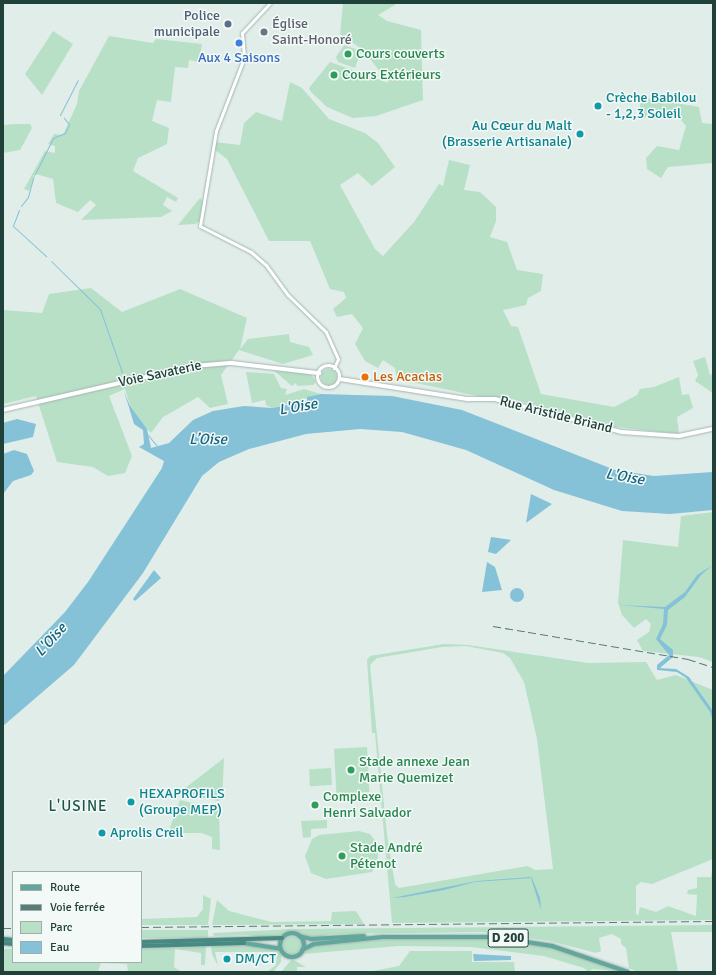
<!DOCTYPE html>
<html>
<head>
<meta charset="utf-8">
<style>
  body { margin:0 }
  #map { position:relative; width:716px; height:975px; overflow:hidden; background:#e1ede9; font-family:Signika,sans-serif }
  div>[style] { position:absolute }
  .green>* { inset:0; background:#b8e0c7; transform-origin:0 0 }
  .round { border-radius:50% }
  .water>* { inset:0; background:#85c2d7 }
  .stream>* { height:1px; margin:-0.5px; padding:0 0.5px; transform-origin:0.5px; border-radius:0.5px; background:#85c2d7 }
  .roads { filter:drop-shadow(0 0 1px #a3b6b1) drop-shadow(0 0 1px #a3b6b1) }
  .tertiary>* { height:3px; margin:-1.5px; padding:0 1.5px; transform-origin:1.5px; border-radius:1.5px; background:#fff }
  .secondary>* { height:3.5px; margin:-1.75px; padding:0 1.75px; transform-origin:1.75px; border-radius:1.75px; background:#fff }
  .secondary>.ring { margin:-1.75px; padding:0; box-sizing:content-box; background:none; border:3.5px solid #fff; border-radius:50% }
  .primary>* { height:4px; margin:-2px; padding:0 2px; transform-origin:2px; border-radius:2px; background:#62a79c }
  .primary>.ring { margin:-2px; padding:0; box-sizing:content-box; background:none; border:4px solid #62a79c; border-radius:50% }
  .trunk>* { height:4px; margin:-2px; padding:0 2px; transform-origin:2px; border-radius:2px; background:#468a82 }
  .rail>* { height:1px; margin-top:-0.5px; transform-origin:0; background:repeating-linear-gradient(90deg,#5a7b76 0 8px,transparent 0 12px) }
  .dots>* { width:11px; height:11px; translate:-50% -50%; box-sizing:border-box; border:2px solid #f2f9f6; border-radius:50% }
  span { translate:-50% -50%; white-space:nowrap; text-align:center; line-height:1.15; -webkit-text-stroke:3px #f2f9f6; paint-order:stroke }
  .shield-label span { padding:1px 3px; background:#f2f9f6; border:1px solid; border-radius:3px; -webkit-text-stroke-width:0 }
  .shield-label { font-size:13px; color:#20403a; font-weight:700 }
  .service-label { font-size:14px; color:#4e5e75 }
  .right { translate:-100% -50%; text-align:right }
  .worship-label { font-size:14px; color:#5b616d }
  .left { translate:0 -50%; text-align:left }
  .leisure-label { font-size:14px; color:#27864d }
  .shop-label { font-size:14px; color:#366cbe }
  .culture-label { font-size:14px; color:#0d838f }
  .street-label { font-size:14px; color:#20403a }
  .food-label { font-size:14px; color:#c56008 }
  .water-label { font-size:15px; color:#156481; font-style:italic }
  .neighbourhood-label { font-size:15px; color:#1a544c; letter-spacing:1px }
  .frame { position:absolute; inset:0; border:4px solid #20403a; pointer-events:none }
  .legend { position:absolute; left:12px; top:871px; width:130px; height:92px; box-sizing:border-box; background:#f2f9f6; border:1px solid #9eafab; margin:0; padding:5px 7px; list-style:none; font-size:12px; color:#20403a }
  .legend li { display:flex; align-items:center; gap:8px; height:20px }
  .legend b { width:20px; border:1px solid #9eafab }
</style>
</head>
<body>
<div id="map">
  <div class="green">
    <i style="clip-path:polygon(343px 3px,398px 3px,378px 15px,387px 21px,421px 30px,423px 100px,376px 116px,353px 118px,327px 107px,311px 92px,309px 88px,330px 62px,389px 83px,363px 50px,340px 34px)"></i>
    <i style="clip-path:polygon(53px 31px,73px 44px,42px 95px,25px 74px)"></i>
    <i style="clip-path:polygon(109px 36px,153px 43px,156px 39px,202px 44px,199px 62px,189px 60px,188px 68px,175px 67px,171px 102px,157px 100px,152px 121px,169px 128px,167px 144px,138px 158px,133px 171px,178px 198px,176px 202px,167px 197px,163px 205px,172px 211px,161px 217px,81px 220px,96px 205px,90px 200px,78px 212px,56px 203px,53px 179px,36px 174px,29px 191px,24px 189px,45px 151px,55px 153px,55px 146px,48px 144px,54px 134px,63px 135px,77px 104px,79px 91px)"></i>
    <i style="clip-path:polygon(344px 45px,361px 51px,355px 68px,338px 62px,336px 57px)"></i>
    <i style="clip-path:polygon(290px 82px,302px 88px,329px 119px,365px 133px,378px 143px,395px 167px,372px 186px,358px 173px,340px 185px,375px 249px,383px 256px,414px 222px,439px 184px,443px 186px,449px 160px,470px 165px,464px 190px,480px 192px,496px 207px,496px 221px,490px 237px,507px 242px,517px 270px,543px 274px,541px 291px,528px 298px,526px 305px,503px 310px,511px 326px,518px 327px,541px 394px,614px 407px,637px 395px,640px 389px,654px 387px,679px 377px,682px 395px,689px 394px,693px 408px,677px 417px,679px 434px,607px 426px,509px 398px,507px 394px,505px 398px,482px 397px,397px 379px,395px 368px,383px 360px,378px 368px,365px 361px,355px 344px,363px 328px,352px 314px,337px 317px,333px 309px,346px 298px,344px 292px,330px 289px,310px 241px,269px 241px,227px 159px,215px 150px,215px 142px,240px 145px,244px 123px,256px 112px,282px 121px)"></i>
    <i style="clip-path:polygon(641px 97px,699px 107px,702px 123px,712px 124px,713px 121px,713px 163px,668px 167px,661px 178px,647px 169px,646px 158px,657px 146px,679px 150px,686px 126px,676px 114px,661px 119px,639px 117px)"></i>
    <i style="clip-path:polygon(15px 124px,30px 124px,32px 128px,20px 150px,3px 153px,3px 125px)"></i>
    <i style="clip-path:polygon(200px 198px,203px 201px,201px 220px,195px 224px,178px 225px)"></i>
    <i style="clip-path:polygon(91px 288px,122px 312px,180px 289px,247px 318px,240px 349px,248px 339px,289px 334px,290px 342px,309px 347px,313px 355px,283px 364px,239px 350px,221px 375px,228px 404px,210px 408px,198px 397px,163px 417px,151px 433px,133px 415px,125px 389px,109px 396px,132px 456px,125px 473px,108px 476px,93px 467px,57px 462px,36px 396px,3px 404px,3px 310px,42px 313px,49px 294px)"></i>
    <i style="clip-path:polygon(705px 357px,710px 375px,713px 374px,713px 393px,695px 381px,698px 375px,693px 361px)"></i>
    <i class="round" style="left:321px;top:369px;width:16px;height:16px"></i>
    <i style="clip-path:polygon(273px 370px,311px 374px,316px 382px,313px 385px,297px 386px,296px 383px,292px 386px)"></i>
    <i style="clip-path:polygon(246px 372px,274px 374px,281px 388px,287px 389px,285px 395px,304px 389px,321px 394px,272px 408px,266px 405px,265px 400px,252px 403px)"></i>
    <i style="clip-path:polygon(713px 512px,713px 662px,699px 657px,643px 651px,637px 640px,649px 632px,651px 624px,646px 619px,634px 628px,622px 615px,618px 603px,623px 540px,678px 547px,681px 516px)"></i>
    <i style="clip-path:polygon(evenodd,444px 644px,468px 645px,588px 663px,646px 662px,657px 680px,676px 675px,713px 690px,713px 859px,652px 884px,641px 882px,636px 886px,636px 913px,638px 916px,640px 907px,656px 912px,668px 906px,696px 916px,697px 895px,687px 894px,688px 890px,697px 888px,697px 877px,711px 877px,713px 865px,713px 920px,392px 923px,375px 733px,372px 733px,367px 660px,370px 656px,444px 644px,466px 646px,503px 653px,510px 658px,524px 682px,537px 739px,553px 869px,535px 870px,528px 866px,399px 888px,395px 884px,387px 835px,370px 665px,377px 658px,442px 647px,466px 646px)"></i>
    <i style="left:367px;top:747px;width:45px;height:33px;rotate:87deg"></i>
    <i style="clip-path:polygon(224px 758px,222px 799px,218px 801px,189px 795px,184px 789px)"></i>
    <i style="left:331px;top:768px;width:17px;height:22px;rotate:87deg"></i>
    <i style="clip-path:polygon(180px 800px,219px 810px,220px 850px,212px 849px,212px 837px,201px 833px,168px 833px)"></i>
    <i style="clip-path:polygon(327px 820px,327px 828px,311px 829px,311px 837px,303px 838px,301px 821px)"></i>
    <i style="clip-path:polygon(359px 831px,370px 834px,378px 845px,378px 861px,372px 872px,326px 879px,311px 873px,305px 856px,312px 839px,319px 835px)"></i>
    <i style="clip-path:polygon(203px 895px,211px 899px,208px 925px,141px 925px,141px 919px,197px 917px,203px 909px)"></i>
    <i style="clip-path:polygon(217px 900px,229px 911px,272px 922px,331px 921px,332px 912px,356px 911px,364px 924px,212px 925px)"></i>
    <i style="clip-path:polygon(713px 925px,713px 932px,671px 932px,678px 972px,637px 972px,629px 968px,626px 948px,621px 944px,621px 939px,612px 934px,599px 938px,601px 951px,596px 953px,550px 941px,483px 932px,331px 934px,313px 938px,292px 930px,272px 939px,248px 935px,214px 936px,213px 933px,291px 929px)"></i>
    <i style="left:141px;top:930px;width:67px;height:8px"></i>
    <i class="round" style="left:283px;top:936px;width:18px;height:18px"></i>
    <i style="clip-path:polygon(407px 938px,474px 938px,539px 945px,571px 952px,623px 972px,593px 969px,588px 972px,584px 968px,544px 956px,471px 947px,398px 946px,303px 954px,312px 946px,323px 944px)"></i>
    <i style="clip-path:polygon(260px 945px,276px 948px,281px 954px,281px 962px,273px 972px,267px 972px,276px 965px,277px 954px,274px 952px,215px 952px,218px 966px,212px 954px,211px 946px)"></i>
    <i style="clip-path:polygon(206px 947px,205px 965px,201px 965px,201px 953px,175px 949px,174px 967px,182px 972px,128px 972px,127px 964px,101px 963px,98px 972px,3px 972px,3px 949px,13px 949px,13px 962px,141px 962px,141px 949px)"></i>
    <i style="clip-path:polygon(410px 951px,472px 951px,472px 962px,514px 962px,515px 972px,368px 972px,399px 966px)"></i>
    <i style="clip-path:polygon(292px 959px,306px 967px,297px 967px,297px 972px,281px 972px)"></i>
  </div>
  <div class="water">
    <i style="clip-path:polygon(124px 391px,130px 406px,147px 429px,151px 448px,169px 443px,193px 420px,213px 411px,244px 406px,272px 408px,307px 401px,307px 397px,321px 394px,392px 396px,462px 410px,615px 470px,654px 476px,713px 472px,713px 510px,670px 514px,622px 511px,554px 490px,466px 450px,402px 432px,360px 429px,306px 434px,249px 449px,219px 462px,202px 476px,143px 573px,74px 665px,3px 726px,3px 676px,65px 612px,88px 582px,162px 468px,164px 461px,139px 447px,144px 444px,143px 430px,134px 424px)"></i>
    <i style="clip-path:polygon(17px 419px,36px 424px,33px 437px,3px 444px,3px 423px)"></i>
    <i style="clip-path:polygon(14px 450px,27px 454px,34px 471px,31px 475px,13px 481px,3px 494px,3px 454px)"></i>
    <i style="clip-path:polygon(531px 494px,552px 504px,526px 523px)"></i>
    <i style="clip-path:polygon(491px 537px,511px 540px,496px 554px,488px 552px)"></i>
    <i style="clip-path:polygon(487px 562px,495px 567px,502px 590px,482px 592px)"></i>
    <i style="clip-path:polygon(713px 565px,701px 575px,685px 597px,668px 610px,667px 625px,660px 639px,673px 650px,673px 657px,660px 668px,676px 669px,689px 677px,713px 711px,713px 721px,710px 712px,686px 678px,677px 672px,657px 670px,657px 665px,669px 655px,656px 639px,663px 624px,664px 609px,619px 605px,665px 607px,685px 592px,697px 575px)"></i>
    <i style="clip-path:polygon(154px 570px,161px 578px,135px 601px,133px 599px)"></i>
    <i class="round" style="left:510px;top:588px;width:14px;height:14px"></i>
    <i style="clip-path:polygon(530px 877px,532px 878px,540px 898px,541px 910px,531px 878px,475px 882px,444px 890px,405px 897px,392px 898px,477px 881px)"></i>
    <i style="clip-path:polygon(473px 954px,511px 956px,511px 960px,474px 961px)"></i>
  </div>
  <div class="stream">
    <i style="left:60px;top:115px;width:39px;rotate:-63deg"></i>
    <i style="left:35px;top:174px;width:40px;rotate:-63.4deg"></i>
    <i style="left:53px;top:138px;width:13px;rotate:-23deg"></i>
    <i style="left:65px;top:133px;width:10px;rotate:-66deg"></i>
    <i style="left:69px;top:124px;width:8px;rotate:-130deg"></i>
    <i style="left:21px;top:206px;width:11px;rotate:-52deg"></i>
    <i style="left:28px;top:197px;width:20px;rotate:-75deg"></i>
    <i style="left:19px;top:210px;width:17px;rotate:111deg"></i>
    <i style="left:13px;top:226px;width:45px;rotate:42.3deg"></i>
    <i style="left:51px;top:261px;width:69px;rotate:44.4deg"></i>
    <i style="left:100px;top:309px;width:67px;rotate:70.8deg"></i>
    <i style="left:123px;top:385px;width:2px;rotate:90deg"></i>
    <i style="left:148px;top:435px;width:14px;rotate:51deg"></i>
  </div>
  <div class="roads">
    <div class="tertiary">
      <i style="left:270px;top:3px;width:41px;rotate:133deg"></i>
      <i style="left:242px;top:33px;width:25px;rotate:85deg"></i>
      <i style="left:244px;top:58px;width:78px;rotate:111deg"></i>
      <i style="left:216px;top:131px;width:96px;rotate:99.6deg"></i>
      <i style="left:200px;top:226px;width:57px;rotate:27deg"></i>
      <i style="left:251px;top:252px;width:20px;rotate:41deg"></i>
      <i style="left:266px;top:265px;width:37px;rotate:54deg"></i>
      <i style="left:288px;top:295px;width:53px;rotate:44.2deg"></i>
      <i style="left:326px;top:332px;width:30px;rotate:66deg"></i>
      <i style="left:338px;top:359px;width:10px;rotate:114deg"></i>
    </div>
    <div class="secondary">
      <i class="ring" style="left:318px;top:366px;width:18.5px;height:18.5px"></i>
      <i style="left:340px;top:379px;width:130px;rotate:8.9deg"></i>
      <i style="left:468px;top:399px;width:27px"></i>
      <i style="left:495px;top:399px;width:131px;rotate:14.6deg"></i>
      <i style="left:622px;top:432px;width:57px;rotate:4deg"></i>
      <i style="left:679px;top:436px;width:35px;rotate:-12deg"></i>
      <i style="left:3px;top:410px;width:196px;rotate:-13deg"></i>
      <i style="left:194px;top:366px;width:38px;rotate:-5deg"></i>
      <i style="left:232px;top:363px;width:88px;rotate:6.6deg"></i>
    </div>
    <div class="primary">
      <i class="ring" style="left:280px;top:933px;width:20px;height:20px"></i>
      <i style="left:299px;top:936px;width:12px;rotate:14deg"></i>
      <i style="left:311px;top:939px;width:53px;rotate:-3.2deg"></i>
      <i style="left:244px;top:943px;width:37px;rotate:9deg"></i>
      <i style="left:302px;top:950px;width:13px;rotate:-27deg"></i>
      <i style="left:314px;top:944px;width:69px;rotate:-5.8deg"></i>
      <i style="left:383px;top:937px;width:111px"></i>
      <i style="left:494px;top:937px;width:59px;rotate:8.8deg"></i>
      <i style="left:552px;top:946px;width:80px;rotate:18.9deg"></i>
    </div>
    <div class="trunk">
      <i style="left:3px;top:939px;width:10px;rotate:6deg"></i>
      <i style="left:141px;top:942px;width:141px;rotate:-1.6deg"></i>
      <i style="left:3px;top:943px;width:10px;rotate:6deg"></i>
      <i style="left:141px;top:946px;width:103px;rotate:-1.7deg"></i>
    </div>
  </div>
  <div class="rail">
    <i style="left:493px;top:626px;width:198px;rotate:9.6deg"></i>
    <i style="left:688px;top:659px;width:26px;rotate:18deg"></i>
    <i style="left:141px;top:927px;width:572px;rotate:-0.6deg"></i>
    <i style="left:3px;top:928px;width:10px"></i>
  </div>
  <div class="dots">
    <i style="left:228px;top:24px;background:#5c6f8a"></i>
    <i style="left:264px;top:32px;background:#6b7280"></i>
    <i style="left:239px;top:43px;background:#3f7fe0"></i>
    <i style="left:348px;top:54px;background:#2e9e5b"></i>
    <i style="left:334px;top:75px;background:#2e9e5b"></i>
    <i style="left:598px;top:106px;background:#0f9aa8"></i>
    <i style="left:580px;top:134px;background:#0f9aa8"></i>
    <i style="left:365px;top:377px;background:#e8710a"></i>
    <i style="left:351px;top:770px;background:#2e9e5b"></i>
    <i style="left:131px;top:802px;background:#0f9aa8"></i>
    <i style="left:315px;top:805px;background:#2e9e5b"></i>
    <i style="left:102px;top:833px;background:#0f9aa8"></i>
    <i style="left:342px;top:856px;background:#2e9e5b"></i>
    <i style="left:227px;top:959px;background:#0f9aa8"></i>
  </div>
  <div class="shield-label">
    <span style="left:508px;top:938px">D 200</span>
  </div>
  <div class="service-label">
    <span class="right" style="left:220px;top:24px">Police<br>municipale</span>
  </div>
  <div class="worship-label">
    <span class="left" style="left:272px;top:32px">Église<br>Saint-Honoré</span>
  </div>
  <div class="leisure-label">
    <span class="left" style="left:356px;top:54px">Cours couverts</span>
    <span class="left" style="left:342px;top:75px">Cours Extérieurs</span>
    <span class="left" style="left:359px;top:770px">Stade annexe Jean<br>Marie Quemizet</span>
    <span class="left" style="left:323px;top:805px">Complexe<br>Henri Salvador</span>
    <span class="left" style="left:350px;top:856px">Stade André<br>Pétenot</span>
  </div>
  <div class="shop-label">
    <span style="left:239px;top:58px">Aux 4 Saisons</span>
  </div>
  <div class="culture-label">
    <span class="left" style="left:606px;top:106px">Crèche Babilou<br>- 1,2,3 Soleil</span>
    <span class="right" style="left:572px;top:134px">Au Cœur du Malt<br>(Brasserie Artisanale)</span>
    <span class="left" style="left:139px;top:802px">HEXAPROFILS<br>(Groupe MEP)</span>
    <span class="left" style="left:110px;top:833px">Aprolis Creil</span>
    <span class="left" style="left:235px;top:959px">DM/CT</span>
  </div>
  <div class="street-label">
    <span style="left:160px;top:374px;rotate:-12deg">Voie Savaterie</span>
    <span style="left:556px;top:415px;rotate:14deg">Rue Aristide Briand</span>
  </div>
  <div class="food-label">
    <span class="left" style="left:373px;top:377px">Les Acacias</span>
  </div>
  <div class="water-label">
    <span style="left:298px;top:407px;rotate:-10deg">L'Oise</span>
    <span style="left:208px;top:440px">L’Oise</span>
    <span style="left:625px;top:477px;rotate:10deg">L'Oise</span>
    <span style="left:51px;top:640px;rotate:-48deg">L'Oise</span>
  </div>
  <div class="neighbourhood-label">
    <span style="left:78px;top:807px">L'USINE</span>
  </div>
  <div class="frame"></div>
  <ul class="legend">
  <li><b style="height:5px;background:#62a79c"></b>Route</li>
  <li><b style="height:5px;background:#5a7b76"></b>Voie ferrée</li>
  <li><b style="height:11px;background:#b8e0c7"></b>Parc</li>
  <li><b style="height:11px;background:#85c2d7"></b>Eau</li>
  </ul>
</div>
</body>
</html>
